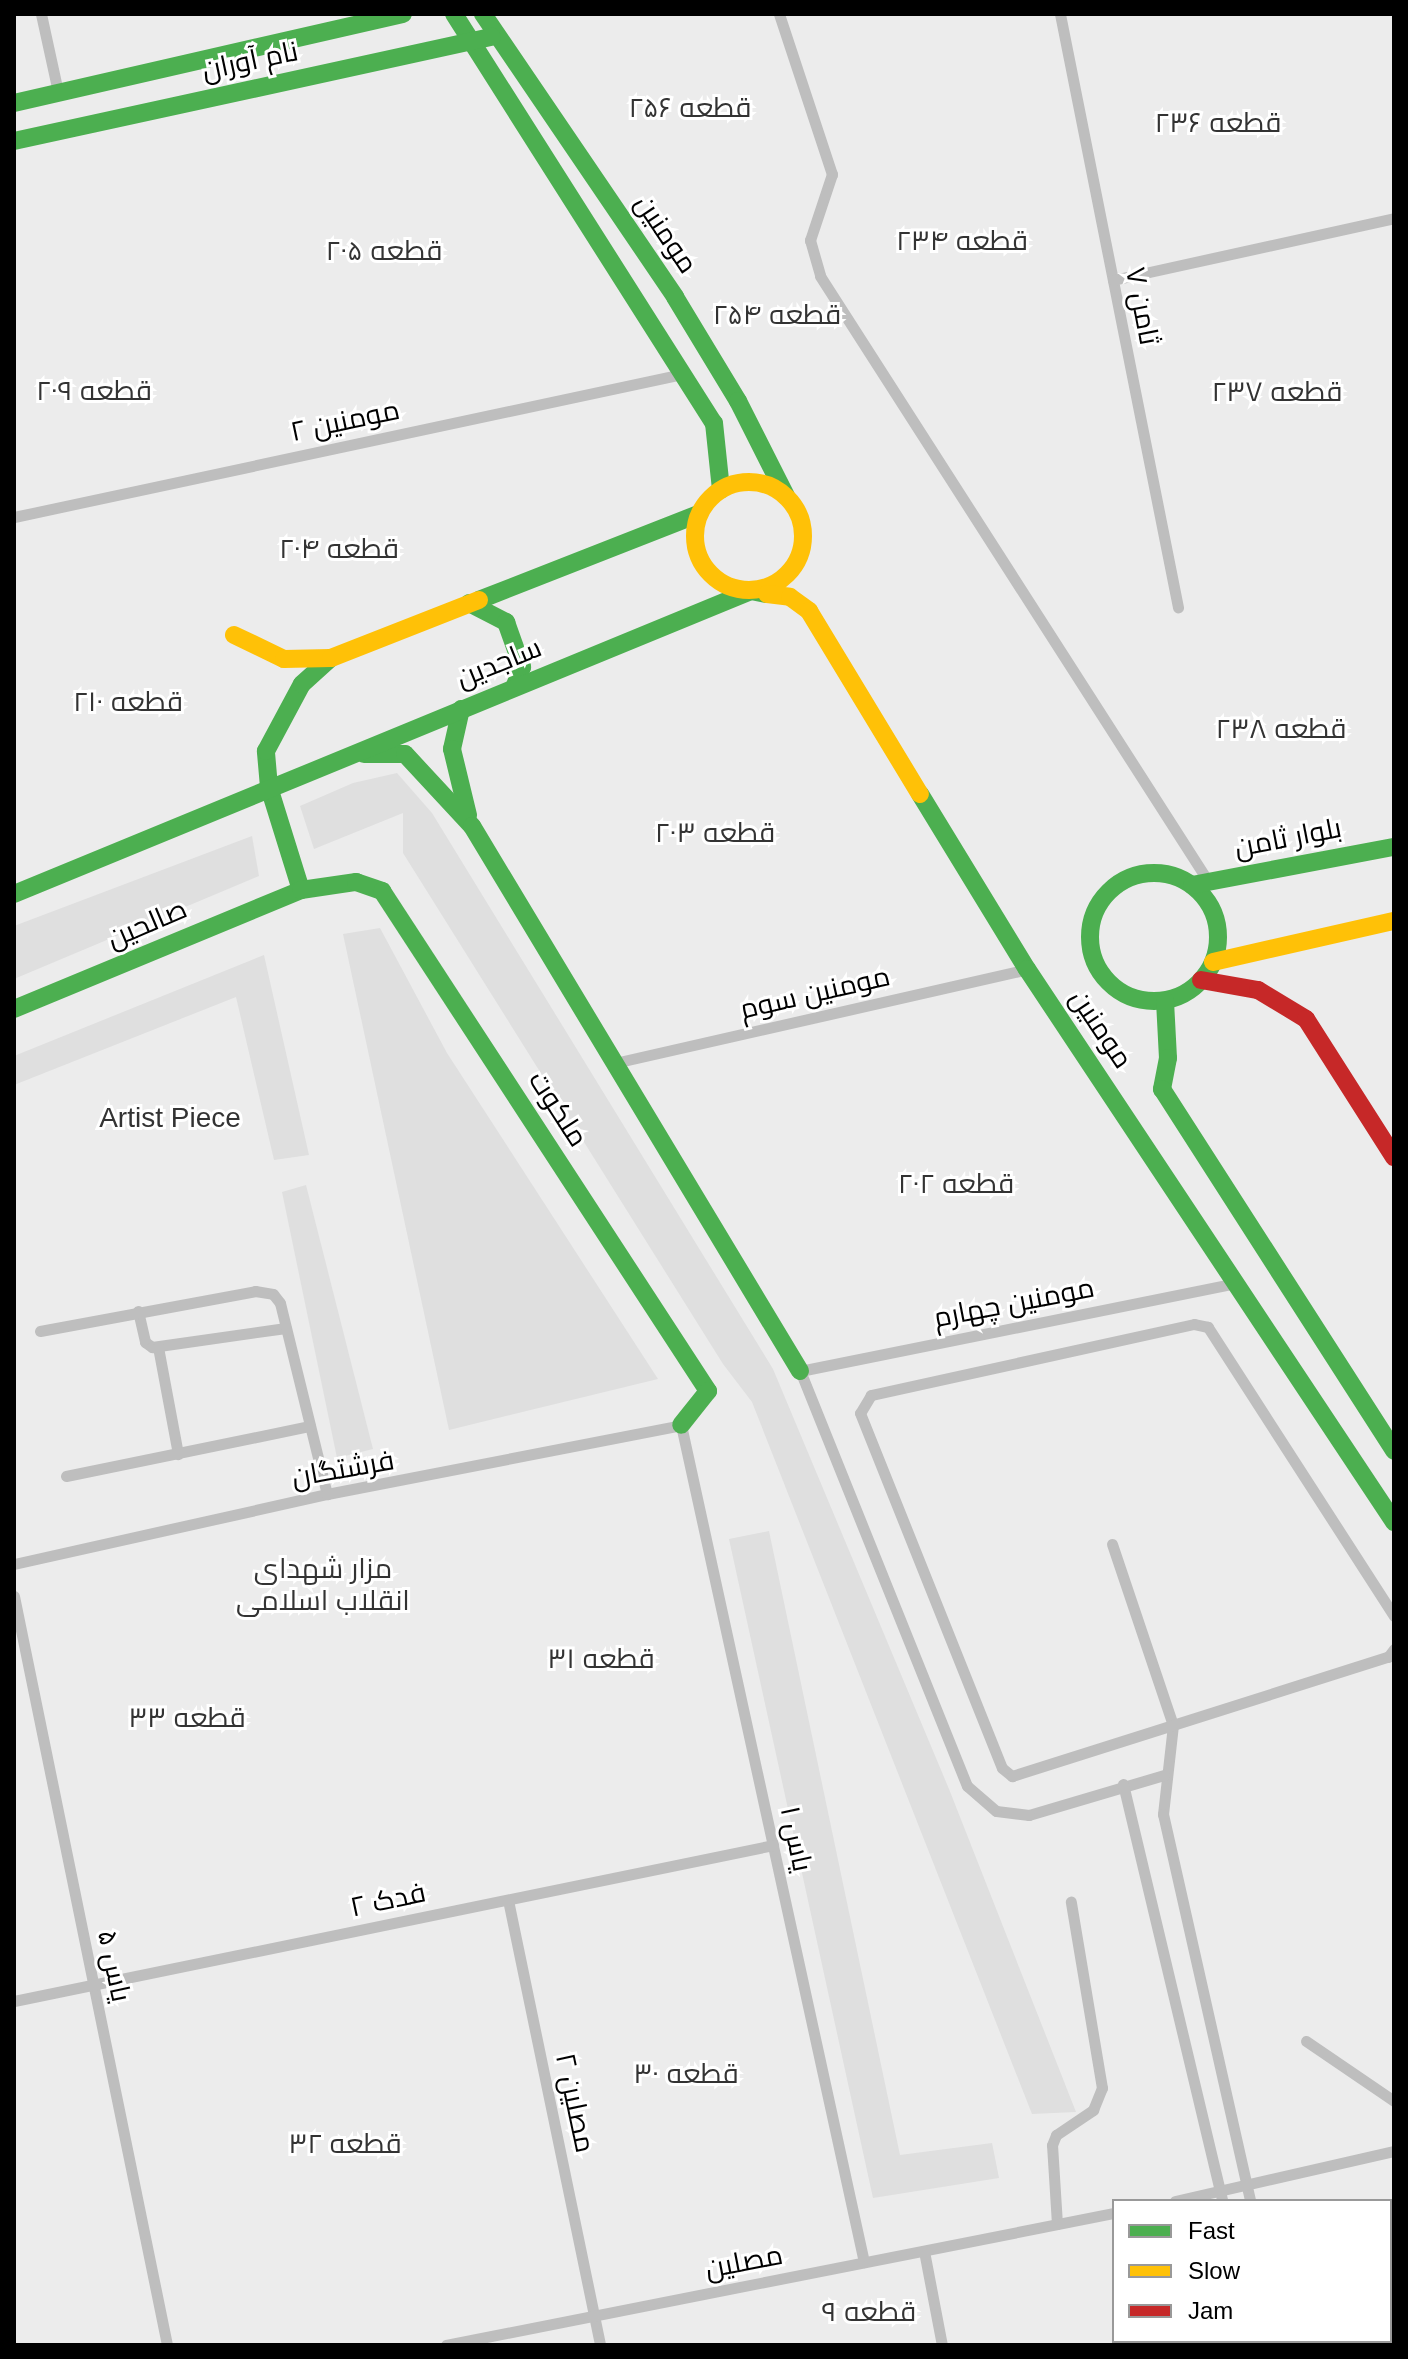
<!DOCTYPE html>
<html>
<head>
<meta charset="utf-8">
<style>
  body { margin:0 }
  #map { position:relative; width:1408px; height:2359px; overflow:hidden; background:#fff; font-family:Helvetica,Cairo,sans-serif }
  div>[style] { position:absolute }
  .green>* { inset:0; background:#ececec }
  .building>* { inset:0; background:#dfdfdf }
  .lane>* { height:11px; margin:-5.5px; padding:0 5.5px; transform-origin:5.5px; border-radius:5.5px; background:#bebebe }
  .fast>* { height:18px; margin:-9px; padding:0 9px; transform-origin:9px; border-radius:9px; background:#4caf50 }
  .fast>.ring { margin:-9px; padding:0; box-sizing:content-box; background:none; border:18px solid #4caf50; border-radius:50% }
  .slow>* { height:18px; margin:-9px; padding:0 9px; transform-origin:9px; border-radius:9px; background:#ffc107 }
  .slow>.ring { margin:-9px; padding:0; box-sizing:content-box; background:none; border:18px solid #ffc107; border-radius:50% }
  .jam>* { height:18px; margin:-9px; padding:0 9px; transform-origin:9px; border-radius:9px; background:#c62828 }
  span { translate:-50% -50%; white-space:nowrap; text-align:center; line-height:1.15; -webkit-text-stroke:6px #fff; paint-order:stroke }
  .street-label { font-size:28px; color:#000 }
  .park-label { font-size:28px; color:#333 }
  .frame { position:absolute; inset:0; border:16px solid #000; pointer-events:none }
  .legend { position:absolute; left:1112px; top:2199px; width:280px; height:144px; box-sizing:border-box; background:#fff; border:2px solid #999; margin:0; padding:10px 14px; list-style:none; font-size:24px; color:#000 }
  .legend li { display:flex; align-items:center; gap:16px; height:40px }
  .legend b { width:40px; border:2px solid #999 }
</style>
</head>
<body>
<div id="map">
  <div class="green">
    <i style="clip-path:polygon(evenodd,14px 14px,1394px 14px,1394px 2345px,14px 2345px,14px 14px,1114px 2201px,1390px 2201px,1390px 2341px,1114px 2341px,1114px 2201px)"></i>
  </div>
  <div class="building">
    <i style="clip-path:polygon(397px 773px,432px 813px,773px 1369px,949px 1789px,1076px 2112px,1032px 2114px,752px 1402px,723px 1364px,403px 853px,403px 813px,314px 849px,300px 806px,353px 783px)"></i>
    <i style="clip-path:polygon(252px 836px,259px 876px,14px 979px,14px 926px)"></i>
    <i style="clip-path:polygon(380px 928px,447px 1053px,658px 1379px,449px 1430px,343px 934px)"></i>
    <i style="clip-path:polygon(264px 955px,309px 1155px,274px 1160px,236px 997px,14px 1085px,14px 1056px)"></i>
    <i style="clip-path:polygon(306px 1185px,373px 1449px,337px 1458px,282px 1192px)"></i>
    <i style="clip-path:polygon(769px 1531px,900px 2155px,992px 2143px,999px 2178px,873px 2198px,729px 1539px)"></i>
  </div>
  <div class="lane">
    <i style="left:41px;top:14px;width:80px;rotate:77.7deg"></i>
    <i style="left:779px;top:14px;width:169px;rotate:71.7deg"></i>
    <i style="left:832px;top:174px;width:70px;rotate:108.4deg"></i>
    <i style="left:810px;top:240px;width:37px;rotate:74deg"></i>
    <i style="left:820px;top:276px;width:715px;rotate:57.33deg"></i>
    <i style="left:1060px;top:14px;width:605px;rotate:78.75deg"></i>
    <i style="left:1113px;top:280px;width:288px;rotate:-12.4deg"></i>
    <i style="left:14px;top:517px;width:683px;rotate:-12.08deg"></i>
    <i style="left:619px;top:1062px;width:414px;rotate:-12.8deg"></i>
    <i style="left:138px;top:1311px;width:32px;rotate:77deg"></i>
    <i style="left:145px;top:1342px;width:9px;rotate:36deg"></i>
    <i style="left:152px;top:1347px;width:135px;rotate:-8.1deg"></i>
    <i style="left:40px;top:1331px;width:219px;rotate:-10.5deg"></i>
    <i style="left:255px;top:1291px;width:18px;rotate:9deg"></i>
    <i style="left:273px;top:1294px;width:11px;rotate:52deg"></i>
    <i style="left:280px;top:1303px;width:197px;rotate:76.2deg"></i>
    <i style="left:158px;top:1347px;width:109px;rotate:79.4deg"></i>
    <i style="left:66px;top:1476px;width:249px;rotate:-11.6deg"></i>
    <i style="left:1112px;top:1544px;width:191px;rotate:71.4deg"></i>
    <i style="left:1173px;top:1725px;width:90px;rotate:96.4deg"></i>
    <i style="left:1163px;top:1814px;width:397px;rotate:77.3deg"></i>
    <i style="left:14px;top:1564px;width:321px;rotate:-12.6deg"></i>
    <i style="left:327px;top:1494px;width:361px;rotate:-11deg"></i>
    <i style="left:681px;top:1425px;width:857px;rotate:77.67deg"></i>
    <i style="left:14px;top:1596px;width:764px;rotate:78.45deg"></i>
    <i style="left:1394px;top:1616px;width:344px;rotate:-122.8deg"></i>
    <i style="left:1208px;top:1327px;width:14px;rotate:-168deg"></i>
    <i style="left:1194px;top:1324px;width:331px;rotate:167.6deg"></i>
    <i style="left:871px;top:1395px;width:21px;rotate:121deg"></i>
    <i style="left:860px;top:1413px;width:382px;rotate:68.2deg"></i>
    <i style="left:1002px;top:1768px;width:13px;rotate:39deg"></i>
    <i style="left:1012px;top:1776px;width:394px;rotate:-17.6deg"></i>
    <i style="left:1388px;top:1657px;width:10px;rotate:-53deg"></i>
    <i style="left:1164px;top:1775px;width:141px;rotate:163.5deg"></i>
    <i style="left:1029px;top:1815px;width:33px;rotate:-173deg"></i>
    <i style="left:996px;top:1811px;width:38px;rotate:-139deg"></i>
    <i style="left:967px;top:1786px;width:447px;rotate:-111.9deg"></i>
    <i style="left:800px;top:1371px;width:442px;rotate:-11.4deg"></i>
    <i style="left:1123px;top:1784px;width:429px;rotate:76.6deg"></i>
    <i style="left:508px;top:1900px;width:454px;rotate:78.3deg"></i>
    <i style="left:14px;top:2001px;width:775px;rotate:-11.61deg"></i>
    <i style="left:1306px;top:2041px;width:107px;rotate:34.3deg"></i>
    <i style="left:1175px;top:2201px;width:225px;rotate:-12.9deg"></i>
    <i style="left:1057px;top:2224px;width:79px;rotate:-93.6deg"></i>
    <i style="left:1052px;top:2145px;width:11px;rotate:-68deg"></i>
    <i style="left:1056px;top:2135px;width:45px;rotate:-34deg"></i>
    <i style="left:1093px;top:2110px;width:24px;rotate:-68deg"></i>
    <i style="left:1102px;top:2088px;width:189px;rotate:-99.5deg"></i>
    <i style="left:924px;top:2251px;width:96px;rotate:79.2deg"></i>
    <i style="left:1252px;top:2341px;width:4px;rotate:76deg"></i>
    <i style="left:1277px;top:2341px;width:4px;rotate:76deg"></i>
    <i style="left:446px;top:2345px;width:681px;rotate:-11.18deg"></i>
  </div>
  <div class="fast">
    <i style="left:454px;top:14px;width:485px;rotate:57.6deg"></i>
    <i style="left:714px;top:423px;width:67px;rotate:84deg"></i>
    <i style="left:483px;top:14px;width:342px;rotate:55.8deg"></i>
    <i style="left:675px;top:297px;width:122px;rotate:58.8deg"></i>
    <i style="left:738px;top:401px;width:106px;rotate:63.2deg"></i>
    <i style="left:14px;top:103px;width:399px;rotate:-12.9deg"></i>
    <i style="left:14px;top:141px;width:489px;rotate:-12.3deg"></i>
    <i style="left:479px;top:600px;width:236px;rotate:-21.4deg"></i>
    <i style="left:469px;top:603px;width:42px;rotate:27.2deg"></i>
    <i style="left:506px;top:622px;width:48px;rotate:70.4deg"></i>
    <i style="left:522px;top:667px;width:22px;rotate:111deg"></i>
    <i style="left:461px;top:709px;width:41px;rotate:102.7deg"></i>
    <i style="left:452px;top:749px;width:68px;rotate:76.4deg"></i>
    <i style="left:364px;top:754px;width:41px"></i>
    <i style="left:405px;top:754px;width:98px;rotate:47.1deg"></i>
    <i style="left:472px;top:826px;width:636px;rotate:58.96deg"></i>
    <i style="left:920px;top:794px;width:205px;rotate:58.6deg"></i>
    <i style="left:1027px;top:969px;width:664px;rotate:56.43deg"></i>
    <i class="ring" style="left:1090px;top:873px;width:110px;height:110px"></i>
    <i style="left:1192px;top:885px;width:206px;rotate:-10.7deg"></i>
    <i style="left:301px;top:890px;width:108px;rotate:-107.3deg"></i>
    <i style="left:269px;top:787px;width:36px;rotate:-95deg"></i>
    <i style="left:266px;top:751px;width:76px;rotate:-61.8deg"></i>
    <i style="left:302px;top:684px;width:39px;rotate:-42deg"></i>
    <i style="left:14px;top:894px;width:797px;rotate:-22.35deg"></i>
    <i style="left:751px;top:591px;width:16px;rotate:11deg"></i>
    <i style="left:1165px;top:1001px;width:57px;rotate:87deg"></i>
    <i style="left:1168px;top:1058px;width:32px;rotate:101deg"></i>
    <i style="left:1162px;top:1089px;width:430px;rotate:57.3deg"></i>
    <i style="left:14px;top:1009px;width:311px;rotate:-22.5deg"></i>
    <i style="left:301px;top:890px;width:56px;rotate:-8.3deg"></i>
    <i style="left:356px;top:882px;width:28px;rotate:19deg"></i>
    <i style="left:382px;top:891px;width:597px;rotate:56.9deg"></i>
    <i style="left:708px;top:1391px;width:43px;rotate:128.5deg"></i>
  </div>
  <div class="slow">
    <i class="ring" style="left:695px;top:482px;width:90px;height:90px"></i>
    <i style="left:767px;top:594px;width:23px;rotate:7deg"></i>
    <i style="left:790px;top:597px;width:24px;rotate:36deg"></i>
    <i style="left:809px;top:611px;width:214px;rotate:58.8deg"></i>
    <i style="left:234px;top:635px;width:55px;rotate:25.6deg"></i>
    <i style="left:284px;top:659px;width:47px;rotate:-1.2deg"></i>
    <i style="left:331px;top:658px;width:159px;rotate:-21.4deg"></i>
    <i style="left:1213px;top:962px;width:186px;rotate:-12.8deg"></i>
  </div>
  <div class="jam">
    <i style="left:1201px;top:980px;width:58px;rotate:10deg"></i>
    <i style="left:1258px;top:990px;width:56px;rotate:31.1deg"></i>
    <i style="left:1306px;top:1019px;width:164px;rotate:57.5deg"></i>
  </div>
  <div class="street-label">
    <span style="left:250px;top:61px;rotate:-12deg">نام آوران</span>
    <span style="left:666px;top:234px;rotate:56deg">مومنین</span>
    <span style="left:1142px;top:306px;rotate:79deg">ثامن ۷</span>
    <span style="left:345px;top:421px;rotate:-12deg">مومنین ۲</span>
    <span style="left:499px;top:663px;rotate:-22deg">ساجدین</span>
    <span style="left:1288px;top:838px;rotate:-11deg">بلوار ثامن</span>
    <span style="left:147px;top:924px;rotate:-23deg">صالحین</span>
    <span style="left:815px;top:993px;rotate:-13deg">مومنین سوم</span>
    <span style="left:1101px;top:1029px;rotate:56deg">مومنین</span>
    <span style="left:558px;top:1109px;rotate:57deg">ملکوت</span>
    <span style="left:1014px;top:1303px;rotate:-11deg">مومنین چهارم</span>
    <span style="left:343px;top:1469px;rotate:-10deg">فرشتگان</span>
    <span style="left:796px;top:1839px;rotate:78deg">یاس ۱</span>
    <span style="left:388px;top:1900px;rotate:-12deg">فدک ۲</span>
    <span style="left:114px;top:1966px;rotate:78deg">یاس ۵</span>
    <span style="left:575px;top:2103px;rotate:78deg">مصلین ۲</span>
    <span style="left:744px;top:2262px;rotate:-11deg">مصلین</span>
  </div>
  <div class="park-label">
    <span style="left:690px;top:108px">قطعه ۲۵۶</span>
    <span style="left:1218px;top:123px">قطعه ۲۳۶</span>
    <span style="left:962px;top:241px">قطعه ۲۳۴</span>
    <span style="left:384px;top:251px">قطعه ۲۰۵</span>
    <span style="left:777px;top:315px">قطعه ۲۵۴</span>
    <span style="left:94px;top:391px">قطعه ۲۰۹</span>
    <span style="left:1277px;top:392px">قطعه ۲۳۷</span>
    <span style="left:339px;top:549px">قطعه ۲۰۴</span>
    <span style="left:128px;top:702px">قطعه ۲۱۰</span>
    <span style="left:1281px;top:729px">قطعه ۲۳۸</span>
    <span style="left:715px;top:833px">قطعه ۲۰۳</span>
    <span style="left:170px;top:1118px">Artist Piece</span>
    <span style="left:956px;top:1184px">قطعه ۲۰۲</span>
    <span style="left:323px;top:1585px">مزار شهدای<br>انقلاب اسلامی</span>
    <span style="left:601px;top:1659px">قطعه ۳۱</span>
    <span style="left:187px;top:1718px">قطعه ۳۳</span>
    <span style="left:686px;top:2074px">قطعه ۳۰</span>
    <span style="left:345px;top:2144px">قطعه ۳۲</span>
    <span style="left:869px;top:2312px">قطعه ۹</span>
  </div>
  <div class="frame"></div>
  <ul class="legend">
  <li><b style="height:10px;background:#4caf50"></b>Fast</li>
  <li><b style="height:10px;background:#ffc107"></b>Slow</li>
  <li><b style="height:10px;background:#c62828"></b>Jam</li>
  </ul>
</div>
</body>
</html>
